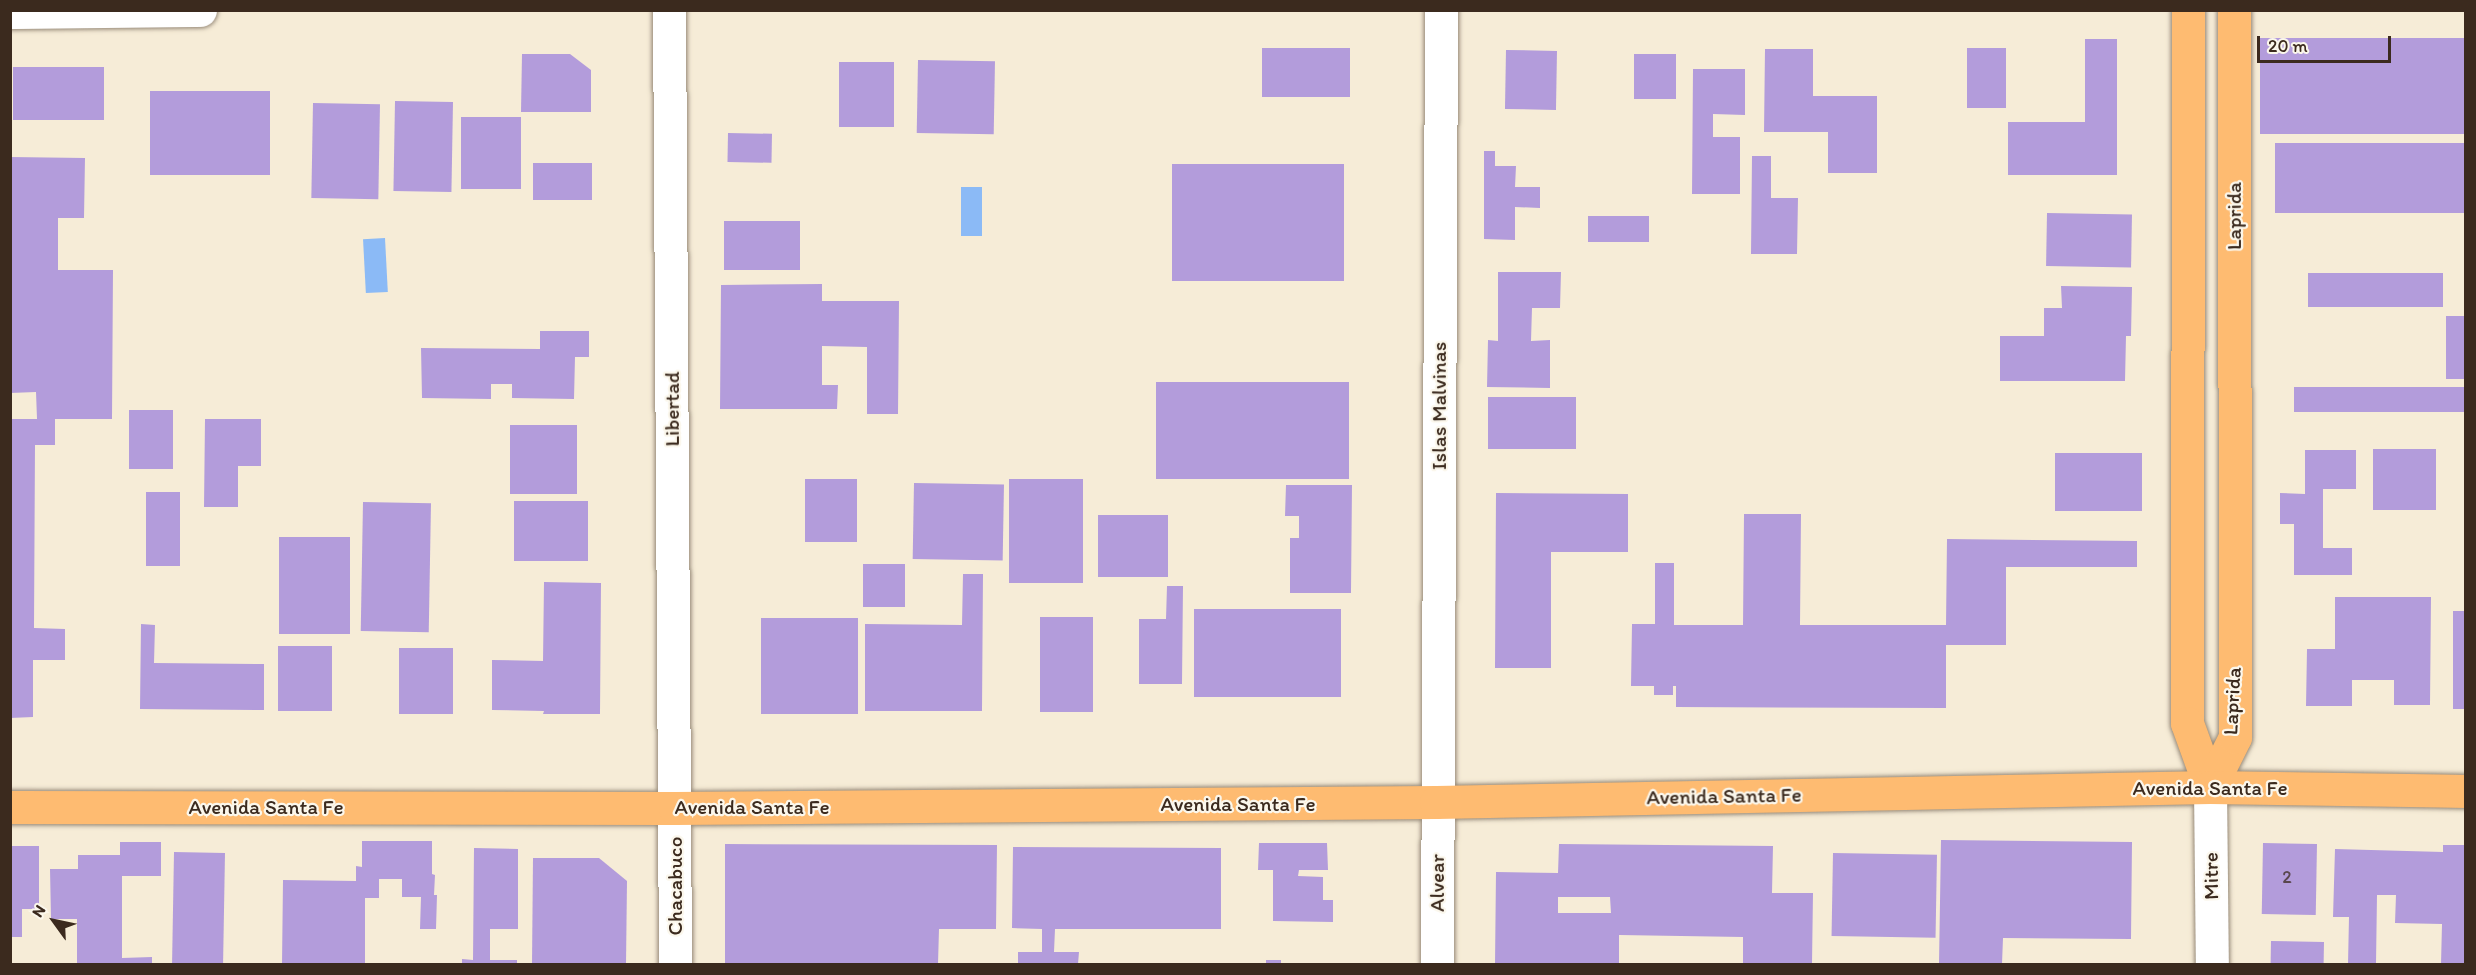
<!DOCTYPE html>
<html>
<head>
<meta charset="utf-8">
<style>
  body { margin:0 }
  #map { position:relative; width:2476px; height:975px; overflow:hidden; background:#f6ecd7; font-family:Itim,sans-serif }
  div>[style] { position:absolute }
  .water>* { inset:0; background:#8bbaf6; transform-origin:0 0 }
  .building>* { inset:0; background:#b39cdb; transform-origin:0 0 }
  .roads { filter:drop-shadow(0 0 2px #988b7a) drop-shadow(0 0 2px #988b7a) }
  .minor>* { height:33px; margin:-16.5px; padding:0 16.5px; transform-origin:16.5px; border-radius:16.5px; background:#fff }
  .major>* { height:33px; margin:-16.5px; padding:0 16.5px; transform-origin:16.5px; border-radius:16.5px; background:#febb71 }
  span { translate:-50% -50%; white-space:nowrap; text-align:center; line-height:1.15; -webkit-text-stroke:4.5px #fbf7ec; paint-order:stroke }
  .number-label { font-size:18px; color:#59464d }
  .number-label span { -webkit-text-stroke-width:0 }
  .street-label { font-size:21px; color:#3b2a1e }
  .frame { position:absolute; inset:0; border:12px solid #3b2a1e; pointer-events:none }
  .north { position:absolute; left:24px; top:891px; width:60px; height:60px; -webkit-text-stroke:4px #fbf7ec; paint-order:stroke; rotate:303deg; font-size:16px; font-weight:700; line-height:24px; text-align:center; color:#3b2a1e }
  .north::after { content:''; display:block; margin:auto; width:21px; height:27px; background:#3b2a1e; clip-path:polygon(50% 0,100% 100%,50% 72%,0 100%) }
  .scale { position:absolute; left:2257px; top:36px; width:134px; height:27px; box-sizing:border-box; border:3px solid #3b2a1e; border-top:0; padding-left:8px; font-size:18px; line-height:21px; white-space:nowrap; color:#3b2a1e; -webkit-text-stroke:4px #fbf7ec; paint-order:stroke }
</style>
</head>
<body>
<div id="map">
  <div class="water">
    <i style="left:961px;top:187px;width:21px;height:49px"></i>
    <i style="left:385px;top:238px;width:54px;height:22px;rotate:87deg"></i>
  </div>
  <div class="building">
    <i style="left:2260px;top:38px;width:206px;height:96px"></i>
    <i style="clip-path:polygon(2085px 39px,2117px 39px,2117px 175px,2008px 175px,2008px 122px,2085px 122px)"></i>
    <i style="left:1262px;top:48px;width:88px;height:49px"></i>
    <i style="left:1967px;top:48px;width:39px;height:60px"></i>
    <i style="clip-path:polygon(1765px 49px,1813px 49px,1813px 96px,1877px 96px,1877px 173px,1828px 173px,1828px 132px,1764px 132px)"></i>
    <i style="left:1506px;top:50px;width:51px;height:59px;rotate:1deg"></i>
    <i style="clip-path:polygon(522px 54px,570px 54px,591px 70px,591px 112px,521px 112px)"></i>
    <i style="left:1634px;top:54px;width:42px;height:45px"></i>
    <i style="left:918px;top:60px;width:77px;height:73px;rotate:1deg"></i>
    <i style="left:839px;top:62px;width:55px;height:65px"></i>
    <i style="left:13px;top:67px;width:91px;height:53px"></i>
    <i style="clip-path:polygon(1693px 69px,1745px 69px,1745px 115px,1713px 114px,1713px 137px,1740px 137px,1740px 194px,1692px 194px)"></i>
    <i style="left:150px;top:91px;width:120px;height:84px"></i>
    <i style="left:453px;top:102px;width:90px;height:58px;rotate:91deg"></i>
    <i style="left:313px;top:103px;width:67px;height:95px;rotate:1deg"></i>
    <i style="left:461px;top:117px;width:60px;height:72px"></i>
    <i style="left:728px;top:133px;width:44px;height:29px;rotate:1deg"></i>
    <i style="left:2275px;top:143px;width:191px;height:70px"></i>
    <i style="clip-path:polygon(1484px 151px,1495px 151px,1495px 166px,1516px 166px,1515px 187px,1540px 187px,1540px 208px,1515px 207px,1515px 240px,1484px 239px)"></i>
    <i style="clip-path:polygon(1752px 156px,1771px 156px,1771px 198px,1798px 198px,1797px 254px,1751px 254px)"></i>
    <i style="clip-path:polygon(10px 157px,85px 158px,84px 218px,58px 218px,58px 270px,113px 270px,112px 419px,55px 419px,55px 445px,35px 445px,34px 628px,65px 629px,65px 660px,33px 660px,33px 717px,10px 718px,10px 419px,37px 419px,36px 392px,10px 393px)"></i>
    <i style="left:533px;top:163px;width:59px;height:37px"></i>
    <i style="left:1172px;top:164px;width:172px;height:117px"></i>
    <i style="left:2047px;top:213px;width:85px;height:53px;rotate:1deg"></i>
    <i style="left:1588px;top:216px;width:61px;height:26px"></i>
    <i style="left:724px;top:221px;width:76px;height:49px"></i>
    <i style="clip-path:polygon(1498px 272px,1561px 272px,1560px 308px,1532px 308px,1531px 341px,1550px 340px,1550px 388px,1487px 387px,1488px 340px,1498px 341px)"></i>
    <i style="left:2308px;top:273px;width:135px;height:34px"></i>
    <i style="clip-path:polygon(822px 284px,822px 301px,899px 301px,898px 414px,867px 414px,867px 347px,822px 346px,822px 385px,838px 385px,837px 409px,720px 409px,721px 285px)"></i>
    <i style="clip-path:polygon(2061px 286px,2132px 287px,2131px 336px,2126px 336px,2125px 381px,2000px 381px,2000px 336px,2044px 336px,2044px 308px,2062px 308px)"></i>
    <i style="left:2446px;top:316px;width:20px;height:63px"></i>
    <i style="clip-path:polygon(540px 331px,589px 331px,589px 357px,575px 357px,574px 399px,512px 398px,512px 384px,491px 384px,491px 399px,422px 398px,421px 348px,540px 349px)"></i>
    <i style="left:1156px;top:382px;width:193px;height:97px"></i>
    <i style="left:2294px;top:387px;width:172px;height:25px"></i>
    <i style="left:1488px;top:397px;width:88px;height:52px"></i>
    <i style="left:129px;top:410px;width:44px;height:59px"></i>
    <i style="clip-path:polygon(205px 419px,261px 419px,261px 466px,238px 466px,238px 507px,204px 507px)"></i>
    <i style="left:510px;top:425px;width:67px;height:69px"></i>
    <i style="left:2373px;top:449px;width:63px;height:61px"></i>
    <i style="clip-path:polygon(2305px 450px,2356px 450px,2356px 489px,2323px 489px,2323px 548px,2352px 548px,2352px 575px,2294px 575px,2294px 524px,2280px 524px,2280px 493px,2305px 494px)"></i>
    <i style="left:2055px;top:453px;width:87px;height:58px"></i>
    <i style="left:805px;top:479px;width:52px;height:63px"></i>
    <i style="left:1009px;top:479px;width:74px;height:104px"></i>
    <i style="left:914px;top:483px;width:90px;height:76px;rotate:1deg"></i>
    <i style="clip-path:polygon(1286px 485px,1352px 485px,1351px 593px,1290px 593px,1290px 538px,1299px 538px,1299px 516px,1285px 516px)"></i>
    <i style="left:146px;top:492px;width:34px;height:74px"></i>
    <i style="clip-path:polygon(1496px 493px,1628px 494px,1628px 552px,1551px 552px,1551px 668px,1495px 668px)"></i>
    <i style="left:514px;top:501px;width:74px;height:60px"></i>
    <i style="left:363px;top:502px;width:68px;height:129px;rotate:1deg"></i>
    <i style="clip-path:polygon(1744px 514px,1801px 514px,1800px 625px,1946px 625px,1947px 539px,2137px 541px,2137px 567px,2006px 567px,2006px 645px,1946px 645px,1946px 708px,1676px 707px,1676px 686px,1673px 686px,1673px 695px,1654px 695px,1654px 686px,1631px 686px,1632px 624px,1655px 624px,1655px 563px,1674px 563px,1674px 625px,1743px 625px)"></i>
    <i style="left:1098px;top:515px;width:70px;height:62px"></i>
    <i style="left:279px;top:537px;width:71px;height:97px"></i>
    <i style="left:863px;top:564px;width:42px;height:43px"></i>
    <i style="clip-path:polygon(963px 574px,983px 574px,982px 711px,865px 711px,865px 624px,962px 625px)"></i>
    <i style="clip-path:polygon(544px 582px,601px 583px,600px 714px,543px 714px,544px 711px,492px 710px,492px 660px,543px 661px)"></i>
    <i style="clip-path:polygon(1167px 586px,1183px 586px,1182px 684px,1139px 684px,1139px 619px,1166px 619px)"></i>
    <i style="clip-path:polygon(2335px 597px,2431px 597px,2430px 705px,2394px 705px,2394px 680px,2352px 680px,2352px 706px,2306px 706px,2307px 649px,2335px 649px)"></i>
    <i style="left:1194px;top:609px;width:147px;height:88px"></i>
    <i style="left:2453px;top:611px;width:13px;height:98px"></i>
    <i style="left:1040px;top:617px;width:53px;height:95px"></i>
    <i style="left:761px;top:618px;width:97px;height:96px"></i>
    <i style="clip-path:polygon(141px 624px,155px 625px,154px 663px,264px 664px,264px 710px,140px 709px)"></i>
    <i style="left:278px;top:646px;width:54px;height:65px"></i>
    <i style="left:399px;top:648px;width:54px;height:66px"></i>
    <i style="clip-path:polygon(1941px 840px,2132px 842px,2131px 939px,2003px 938px,2002px 964px,1939px 964px)"></i>
    <i style="clip-path:polygon(362px 841px,432px 841px,432px 874px,435px 875px,434px 895px,437px 895px,436px 929px,420px 929px,421px 897px,402px 897px,402px 879px,379px 879px,379px 898px,365px 898px,365px 964px,282px 964px,283px 880px,356px 881px,356px 866px,362px 867px)"></i>
    <i style="clip-path:polygon(120px 842px,161px 842px,161px 876px,122px 876px,122px 958px,152px 957px,152px 964px,77px 964px,77px 919px,51px 919px,50px 869px,78px 869px,78px 855px,120px 855px)"></i>
    <i style="clip-path:polygon(1259px 843px,1327px 843px,1328px 870px,1299px 870px,1298px 876px,1323px 877px,1323px 900px,1333px 900px,1333px 922px,1273px 921px,1273px 870px,1258px 870px)"></i>
    <i style="left:2263px;top:843px;width:54px;height:71px;rotate:1deg"></i>
    <i style="clip-path:polygon(725px 844px,997px 845px,996px 929px,939px 929px,938px 964px,725px 964px)"></i>
    <i style="clip-path:polygon(evenodd,1559px 844px,1773px 846px,1772px 893px,1813px 893px,1812px 964px,1743px 964px,1743px 937px,1619px 935px,1619px 964px,1495px 964px,1496px 872px,1558px 873px,1559px 844px,1558px 897px,1610px 897px,1611px 913px,1558px 913px,1558px 897px)"></i>
    <i style="clip-path:polygon(2443px 845px,2466px 845px,2466px 964px,2441px 964px,2442px 924px,2395px 923px,2396px 895px,2377px 895px,2376px 964px,2348px 964px,2349px 917px,2333px 917px,2335px 849px,2443px 852px)"></i>
    <i style="clip-path:polygon(10px 846px,39px 846px,39px 909px,22px 909px,22px 937px,10px 937px)"></i>
    <i style="clip-path:polygon(1013px 847px,1221px 848px,1221px 929px,1055px 929px,1054px 952px,1079px 952px,1078px 964px,1018px 964px,1018px 952px,1042px 952px,1042px 929px,1012px 928px)"></i>
    <i style="clip-path:polygon(474px 848px,518px 849px,518px 929px,490px 929px,490px 960px,517px 960px,517px 964px,462px 964px,462px 959px,473px 960px)"></i>
    <i style="left:225px;top:853px;width:111px;height:51px;rotate:91deg"></i>
    <i style="left:1833px;top:853px;width:104px;height:83px;rotate:1deg"></i>
    <i style="clip-path:polygon(533px 858px,599px 858px,627px 881px,626px 964px,532px 964px)"></i>
    <i style="left:2271px;top:941px;width:53px;height:23px;rotate:1deg"></i>
    <i style="left:1266px;top:960px;width:15px;height:4px"></i>
  </div>
  <div class="roads">
    <div class="minor">
      <i style="left:669px;top:10px;width:954px;rotate:89.64deg"></i>
      <i style="left:10px;top:12px;width:190px;rotate:-0.6deg"></i>
      <i style="left:2210px;top:787px;width:177px;rotate:89.4deg"></i>
      <i style="left:1437px;top:964px;width:954px;rotate:-89.76deg"></i>
    </div>
    <div class="major">
      <i style="left:2188px;top:10px;width:713px;rotate:90.08deg"></i>
      <i style="left:2187px;top:723px;width:68px;rotate:70.2deg"></i>
      <i style="left:2210px;top:787px;width:56px;rotate:-63.4deg"></i>
      <i style="left:2235px;top:737px;width:727px;rotate:-90.08deg"></i>
      <i style="left:10px;top:807px;width:665px;rotate:0.09deg"></i>
      <i style="left:675px;top:808px;width:761px;rotate:-0.45deg"></i>
      <i style="left:1436px;top:802px;width:774px;rotate:-1.11deg"></i>
      <i style="left:2210px;top:787px;width:256px;rotate:0.9deg"></i>
    </div>
  </div>
  <div class="number-label">
    <span style="left:2287px;top:877px">2</span>
  </div>
  <div class="street-label">
    <span style="left:2234px;top:216px;rotate:-90deg">Laprida</span>
    <span style="left:1439px;top:406px;rotate:-90deg">Islas Malvinas</span>
    <span style="left:672px;top:409px;rotate:-90deg">Libertad</span>
    <span style="left:2232px;top:701px;rotate:-87deg">Laprida</span>
    <span style="left:2210px;top:788px">Avenida Santa Fe</span>
    <span style="left:1724px;top:796px;rotate:-1deg">Avenida Santa Fe</span>
    <span style="left:1238px;top:804px">Avenida Santa Fe</span>
    <span style="left:266px;top:807px">Avenida Santa Fe</span>
    <span style="left:752px;top:807px">Avenida Santa Fe</span>
    <span style="left:2211px;top:876px;rotate:-91deg">Mitre</span>
    <span style="left:1437px;top:883px;rotate:-90deg">Alvear</span>
    <span style="left:675px;top:886px;rotate:-90deg">Chacabuco</span>
  </div>
  <div class="frame"></div>
  <div class="north">N</div>
  <div class="scale">20 m</div>
</div>
</body>
</html>
